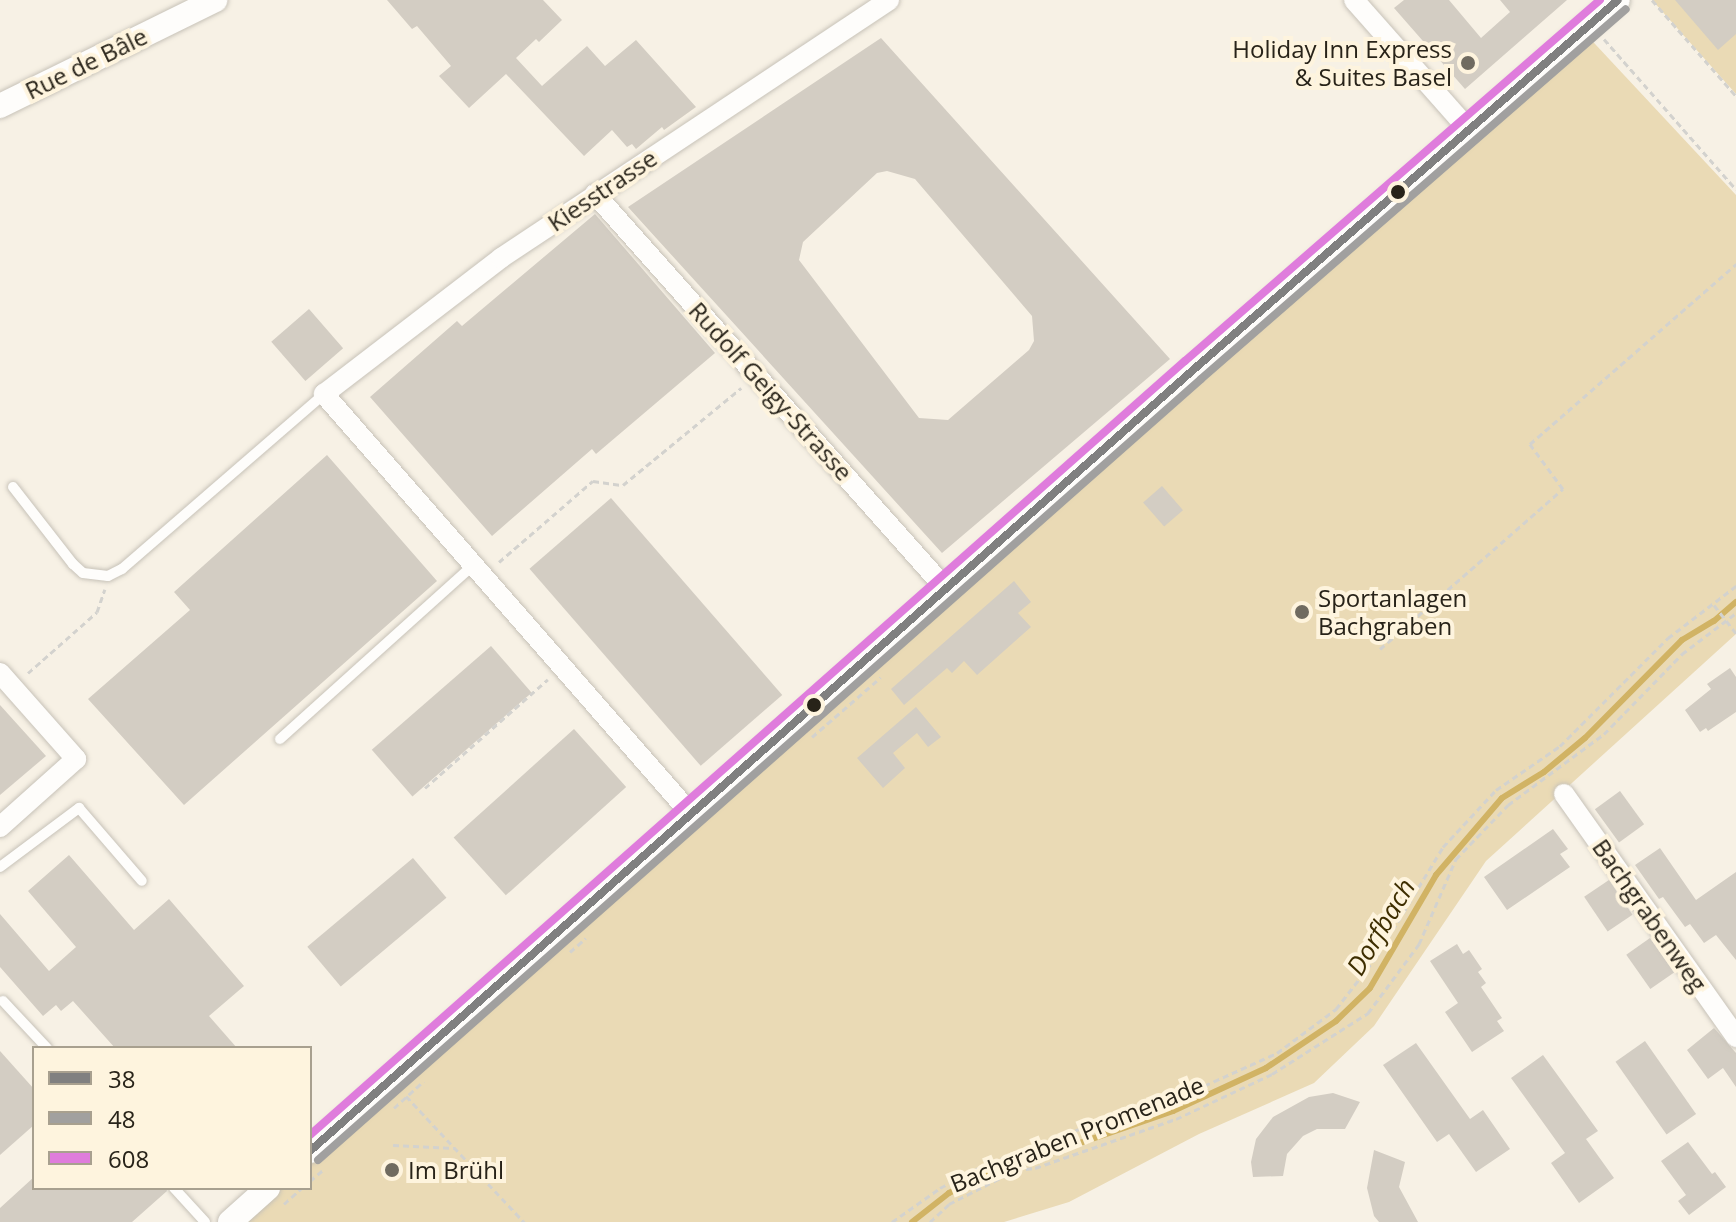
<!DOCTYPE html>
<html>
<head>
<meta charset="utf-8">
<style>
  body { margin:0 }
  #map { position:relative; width:1736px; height:1222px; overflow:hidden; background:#f7f1e5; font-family:"Open Sans",sans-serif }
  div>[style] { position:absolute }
  .green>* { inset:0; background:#eadab5 }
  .stream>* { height:6px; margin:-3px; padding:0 3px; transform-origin:3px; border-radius:3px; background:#d1b364 }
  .building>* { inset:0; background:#d3cdc3; transform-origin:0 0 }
  .path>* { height:3px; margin-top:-1.5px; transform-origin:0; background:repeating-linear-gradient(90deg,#d3d2ce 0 6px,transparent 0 10px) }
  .roads { filter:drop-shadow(0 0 2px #c7c2b8) drop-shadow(0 0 2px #c7c2b8) }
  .service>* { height:10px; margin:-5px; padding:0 5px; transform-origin:5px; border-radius:5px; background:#fefdfb }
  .minor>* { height:20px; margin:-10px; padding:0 10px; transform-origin:10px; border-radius:10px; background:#fefdfb }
  .tertiary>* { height:24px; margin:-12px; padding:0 12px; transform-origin:12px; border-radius:12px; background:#fefdfb }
  .bus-1>* { height:8px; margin:-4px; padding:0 4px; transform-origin:4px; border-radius:4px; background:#808080 }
  .bus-2>* { height:8px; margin:-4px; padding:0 4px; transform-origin:4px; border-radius:4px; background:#a1a09f }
  .bus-3>* { height:8px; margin:-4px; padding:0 4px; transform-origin:4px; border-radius:4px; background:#df7cdc }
  .dots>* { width:22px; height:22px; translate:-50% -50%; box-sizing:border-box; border:4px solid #fef4de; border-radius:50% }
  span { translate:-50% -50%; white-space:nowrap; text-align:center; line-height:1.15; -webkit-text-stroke:8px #fef4de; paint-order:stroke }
  .poi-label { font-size:24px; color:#282319 }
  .right { translate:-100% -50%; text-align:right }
  .left { translate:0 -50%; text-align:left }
  .street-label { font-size:24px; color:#282319 }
  .water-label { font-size:26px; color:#3e2e00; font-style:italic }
  .legend { position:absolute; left:32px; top:1046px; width:280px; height:144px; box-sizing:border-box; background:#fef4de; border:2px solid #a8a08f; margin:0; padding:10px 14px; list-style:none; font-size:24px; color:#282319 }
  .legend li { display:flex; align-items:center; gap:16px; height:40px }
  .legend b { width:40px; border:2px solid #a8a08f }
</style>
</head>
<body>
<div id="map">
  <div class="green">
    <i style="clip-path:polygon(1652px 0,1736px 0,1736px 94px)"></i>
    <i style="clip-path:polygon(1582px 30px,1736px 195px,1736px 634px,1486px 861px,1374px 1026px,1314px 1083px,1199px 1134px,1069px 1202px,1004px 1222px,230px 1222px,268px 1188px,310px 1188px,310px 1151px)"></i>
  </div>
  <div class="stream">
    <i style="left:912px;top:1222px;width:47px;rotate:-38.1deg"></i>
    <i style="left:949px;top:1193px;width:42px;rotate:-25.3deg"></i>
    <i style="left:987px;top:1175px;width:197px;rotate:-19deg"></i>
    <i style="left:1173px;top:1111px;width:102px;rotate:-24.8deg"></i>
    <i style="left:1266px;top:1068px;width:84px;rotate:-33.9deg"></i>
    <i style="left:1336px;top:1021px;width:47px;rotate:-44.1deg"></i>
    <i style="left:1370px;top:988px;width:131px;rotate:-59.7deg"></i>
    <i style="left:1436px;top:875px;width:101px;rotate:-49.4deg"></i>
    <i style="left:1502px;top:798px;width:49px;rotate:-31.8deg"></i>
    <i style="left:1544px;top:772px;width:53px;rotate:-39.7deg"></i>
    <i style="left:1585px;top:738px;width:138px;rotate:-45.3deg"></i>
    <i style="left:1682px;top:640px;width:37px;rotate:-31deg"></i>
    <i style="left:1714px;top:621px;width:29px;rotate:-41deg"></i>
  </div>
  <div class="building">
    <i style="clip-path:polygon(387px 0,543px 0,562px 20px,539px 42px,536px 39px,516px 58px,542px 86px,587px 46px,605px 66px,636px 40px,696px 107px,664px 130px,662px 127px,636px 149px,632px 144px,627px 147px,612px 130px,584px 156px,506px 74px,469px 108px,439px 76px,451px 66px,417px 26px,412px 29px)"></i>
    <i style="clip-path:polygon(1404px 0,1449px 0,1481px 38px,1510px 12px,1500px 0,1567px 0,1465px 89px,1394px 8px)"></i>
    <i style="clip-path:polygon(1675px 0,1736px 0,1736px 34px,1718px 50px)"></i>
    <i style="clip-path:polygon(evenodd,881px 38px,1170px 359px,942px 553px,628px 207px,881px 38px,887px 171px,915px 179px,1032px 316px,1034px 341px,1029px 350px,948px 420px,919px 418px,799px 260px,803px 242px,877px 173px,887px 171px)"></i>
    <i style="clip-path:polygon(595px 214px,715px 353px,596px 454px,592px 449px,492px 536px,370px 397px,457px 321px,462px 326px)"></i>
    <i style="left:309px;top:309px;width:52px;height:50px;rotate:49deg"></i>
    <i style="clip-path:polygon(327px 455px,437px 581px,184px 805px,88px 699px,190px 610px,174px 592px)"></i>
    <i style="left:1162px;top:486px;width:32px;height:25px;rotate:49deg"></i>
    <i style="left:611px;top:498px;width:261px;height:108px;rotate:49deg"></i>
    <i style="clip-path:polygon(1014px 581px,1031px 602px,1018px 613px,1031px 627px,977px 675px,964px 661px,952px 673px,947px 668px,904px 705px,891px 689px)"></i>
    <i style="left:491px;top:646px;width:62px;height:158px;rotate:49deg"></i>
    <i style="clip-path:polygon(1730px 668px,1736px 677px,1736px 712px,1708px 731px,1706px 728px,1700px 732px,1685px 710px,1711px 689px,1707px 684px)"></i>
    <i style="clip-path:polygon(0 705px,46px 756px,0 795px)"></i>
    <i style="clip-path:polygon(916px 707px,941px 737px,928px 747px,917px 733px,893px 753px,905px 768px,883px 788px,857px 758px)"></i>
    <i style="left:574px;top:729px;width:78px;height:162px;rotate:48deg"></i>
    <i style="left:1620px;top:791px;width:41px;height:31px;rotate:54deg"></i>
    <i style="clip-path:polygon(1553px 829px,1568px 849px,1560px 854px,1570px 867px,1507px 910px,1484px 877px)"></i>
    <i style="clip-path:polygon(1660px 848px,1696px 900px,1736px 872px,1736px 960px,1716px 935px,1704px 943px,1690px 924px,1685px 927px,1663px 897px,1659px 899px,1635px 865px)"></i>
    <i style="clip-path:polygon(69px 855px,134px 930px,169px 899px,244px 986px,209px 1016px,237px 1048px,115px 1048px,73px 1001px,61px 1011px,56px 1005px,43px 1016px,0 967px,0 914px,49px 971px,76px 947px,28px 891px)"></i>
    <i style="left:413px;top:858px;width:52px;height:138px;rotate:50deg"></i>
    <i style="left:1609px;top:880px;width:42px;height:30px;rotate:56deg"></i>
    <i style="left:1650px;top:938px;width:42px;height:29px;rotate:55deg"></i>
    <i style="clip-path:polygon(1457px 944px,1463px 954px,1469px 950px,1482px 969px,1478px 972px,1486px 983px,1481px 987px,1502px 1018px,1497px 1021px,1504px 1031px,1472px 1052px,1445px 1012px,1458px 1003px,1430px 961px)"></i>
    <i style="clip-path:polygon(1714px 1028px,1736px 1053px,1736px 1087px,1723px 1068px,1708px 1079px,1687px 1050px)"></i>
    <i style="left:1645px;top:1041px;width:89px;height:36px;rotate:55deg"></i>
    <i style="clip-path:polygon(1416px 1043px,1470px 1119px,1483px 1110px,1510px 1149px,1476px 1172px,1449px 1134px,1437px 1142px,1383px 1065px)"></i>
    <i style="clip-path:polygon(0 1051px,34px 1089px,34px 1125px,0 1155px)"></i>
    <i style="clip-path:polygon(1543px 1055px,1598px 1131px,1586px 1139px,1614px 1178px,1579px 1203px,1551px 1163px,1565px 1153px,1511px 1078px)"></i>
    <i style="clip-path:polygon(1333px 1093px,1360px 1102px,1345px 1129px,1317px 1129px,1303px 1136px,1287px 1154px,1283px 1176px,1253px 1177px,1251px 1162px,1256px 1139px,1273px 1117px,1309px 1097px)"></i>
    <i style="clip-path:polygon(1688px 1142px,1712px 1174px,1715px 1172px,1726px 1187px,1689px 1215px,1678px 1201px,1686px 1195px,1661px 1161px)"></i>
    <i style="clip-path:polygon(1374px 1150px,1405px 1162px,1399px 1187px,1418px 1222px,1379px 1222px,1374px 1216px,1367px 1188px)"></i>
    <i style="clip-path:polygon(34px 1177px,34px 1188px,166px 1188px,167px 1191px,132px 1222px,0 1222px,0 1208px)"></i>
  </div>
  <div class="path">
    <i style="left:1652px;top:0;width:128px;rotate:48.8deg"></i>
    <i style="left:1604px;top:39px;width:200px;rotate:48.7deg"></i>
    <i style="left:499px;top:562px;width:124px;rotate:-40.8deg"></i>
    <i style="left:593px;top:481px;width:30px;rotate:8deg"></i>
    <i style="left:623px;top:485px;width:153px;rotate:-39.4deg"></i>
    <i style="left:1714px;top:605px;width:36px;rotate:52deg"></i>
    <i style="left:1380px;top:649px;width:243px;rotate:-41.2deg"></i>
    <i style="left:1563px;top:489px;width:56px;rotate:-126.3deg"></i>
    <i style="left:1530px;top:444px;width:274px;rotate:-41.1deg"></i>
    <i style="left:28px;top:673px;width:92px;rotate:-41.5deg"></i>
    <i style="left:97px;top:612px;width:24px;rotate:-71deg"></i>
    <i style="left:812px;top:737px;width:91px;rotate:-41deg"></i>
    <i style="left:425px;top:788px;width:164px;rotate:-41.5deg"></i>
    <i style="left:570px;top:952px;width:21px;rotate:-41deg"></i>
    <i style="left:406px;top:1096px;width:173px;rotate:46.9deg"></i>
    <i style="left:394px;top:1108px;width:40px;rotate:-42deg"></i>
    <i style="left:393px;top:1145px;width:61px;rotate:2.8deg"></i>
    <i style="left:310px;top:1181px;width:16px;rotate:-40deg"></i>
    <i style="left:284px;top:1204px;width:24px;rotate:-42deg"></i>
    <i style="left:892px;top:1222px;width:59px;rotate:-35.3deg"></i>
    <i style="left:940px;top:1188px;width:47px;rotate:-27.6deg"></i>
    <i style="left:982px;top:1166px;width:112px;rotate:-20.9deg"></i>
    <i style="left:1087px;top:1126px;width:84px;rotate:-16.5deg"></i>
    <i style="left:1168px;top:1102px;width:120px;rotate:-24.2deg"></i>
    <i style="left:1277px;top:1053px;width:74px;rotate:-36.7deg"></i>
    <i style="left:1336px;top:1009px;width:67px;rotate:-52.3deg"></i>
    <i style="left:1377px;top:956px;width:127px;rotate:-58.8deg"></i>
    <i style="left:1443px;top:847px;width:78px;rotate:-47.1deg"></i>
    <i style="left:1496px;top:790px;width:78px;rotate:-34.5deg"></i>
    <i style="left:1560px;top:746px;width:153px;rotate:-45deg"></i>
    <i style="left:1668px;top:638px;width:86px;rotate:-37.4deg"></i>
    <i style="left:930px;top:1222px;width:26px;rotate:-43deg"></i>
    <i style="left:949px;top:1204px;width:75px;rotate:-26.9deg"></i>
    <i style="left:1016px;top:1170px;width:19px;rotate:-6deg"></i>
    <i style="left:1035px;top:1168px;width:149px;rotate:-19.2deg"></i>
    <i style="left:1176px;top:1119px;width:106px;rotate:-25.1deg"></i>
    <i style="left:1272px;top:1074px;width:114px;rotate:-32.4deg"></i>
    <i style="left:1368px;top:1013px;width:86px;rotate:-53.5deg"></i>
    <i style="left:1419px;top:944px;width:93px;rotate:-66.5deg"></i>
    <i style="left:1456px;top:859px;width:75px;rotate:-46.1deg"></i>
    <i style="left:1508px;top:805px;width:119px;rotate:-36.5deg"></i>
    <i style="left:1604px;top:734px;width:112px;rotate:-45.7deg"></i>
    <i style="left:1682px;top:654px;width:68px;rotate:-37.2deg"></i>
  </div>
  <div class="roads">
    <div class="service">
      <i style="left:13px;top:487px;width:98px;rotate:52.1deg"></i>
      <i style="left:73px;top:564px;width:13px;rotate:42deg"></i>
      <i style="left:83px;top:573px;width:25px;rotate:7deg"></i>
      <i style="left:108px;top:576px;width:16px;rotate:-27deg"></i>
      <i style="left:122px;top:569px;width:267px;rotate:-40.9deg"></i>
      <i style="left:280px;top:739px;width:260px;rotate:-42deg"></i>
      <i style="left:0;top:867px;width:99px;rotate:-36.8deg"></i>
      <i style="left:79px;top:808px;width:96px;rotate:49.2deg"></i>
      <i style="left:3px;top:1001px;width:64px;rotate:46.9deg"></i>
      <i style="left:174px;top:1188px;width:46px;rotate:47.6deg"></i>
    </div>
    <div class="minor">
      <i style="left:1354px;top:0;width:172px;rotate:48.5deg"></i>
      <i style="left:595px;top:194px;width:528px;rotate:48.38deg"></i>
      <i style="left:0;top:673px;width:115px;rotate:48.5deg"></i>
      <i style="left:76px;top:759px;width:102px;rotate:138.2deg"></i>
      <i style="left:1564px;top:794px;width:298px;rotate:54.7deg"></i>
      <i style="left:691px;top:814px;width:558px;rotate:-131.15deg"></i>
      <i style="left:324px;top:394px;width:223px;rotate:-37.5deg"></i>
      <i style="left:501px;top:258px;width:466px;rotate:-33.6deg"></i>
    </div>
    <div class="tertiary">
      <i style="left:0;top:106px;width:240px;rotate:-26.2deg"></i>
      <i style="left:310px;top:1151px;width:1179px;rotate:-41.49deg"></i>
      <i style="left:1193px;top:370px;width:563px;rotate:-41.04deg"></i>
      <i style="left:230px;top:1222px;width:51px;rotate:-41.8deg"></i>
    </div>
  </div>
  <div class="bus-1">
    <i style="left:310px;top:1151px;width:1179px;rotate:-41.49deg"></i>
    <i style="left:1193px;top:370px;width:563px;rotate:-41.04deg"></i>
  </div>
  <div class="bus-2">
    <i style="left:318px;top:1160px;width:1179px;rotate:-41.49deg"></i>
    <i style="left:1201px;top:379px;width:563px;rotate:-41.04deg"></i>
  </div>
  <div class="bus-3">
    <i style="left:310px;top:1135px;width:1168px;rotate:-41.5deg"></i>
    <i style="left:1185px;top:361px;width:550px;rotate:-41.02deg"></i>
  </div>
  <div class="dots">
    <i style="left:1468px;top:63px;background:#706b60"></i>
    <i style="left:1398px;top:192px;background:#282319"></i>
    <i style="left:1302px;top:612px;background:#706b60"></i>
    <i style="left:814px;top:705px;background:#282319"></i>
    <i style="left:392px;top:1170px;background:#706b60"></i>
  </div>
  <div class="poi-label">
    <span class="right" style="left:1452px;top:63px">Holiday Inn Express<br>&amp; Suites Basel</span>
    <span class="left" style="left:1318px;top:612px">Sportanlagen<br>Bachgraben</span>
    <span class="left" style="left:408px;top:1170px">Im Brühl</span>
  </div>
  <div class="street-label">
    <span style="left:86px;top:63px;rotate:-26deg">Rue de Bâle</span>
    <span style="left:602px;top:190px;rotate:-34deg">Kiesstrasse</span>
    <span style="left:771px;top:391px;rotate:48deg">Rudolf Geigy-Strasse</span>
    <span style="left:1650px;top:915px;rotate:55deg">Bachgrabenweg</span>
    <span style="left:1077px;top:1134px;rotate:-22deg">Bachgraben Promenade</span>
  </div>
  <div class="water-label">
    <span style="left:1381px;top:927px;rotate:-59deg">Dorfbach</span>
  </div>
  <ul class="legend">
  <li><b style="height:10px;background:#808080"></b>38</li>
  <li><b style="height:10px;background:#a1a09f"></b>48</li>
  <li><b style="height:10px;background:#df7cdc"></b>608</li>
  </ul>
</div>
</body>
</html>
